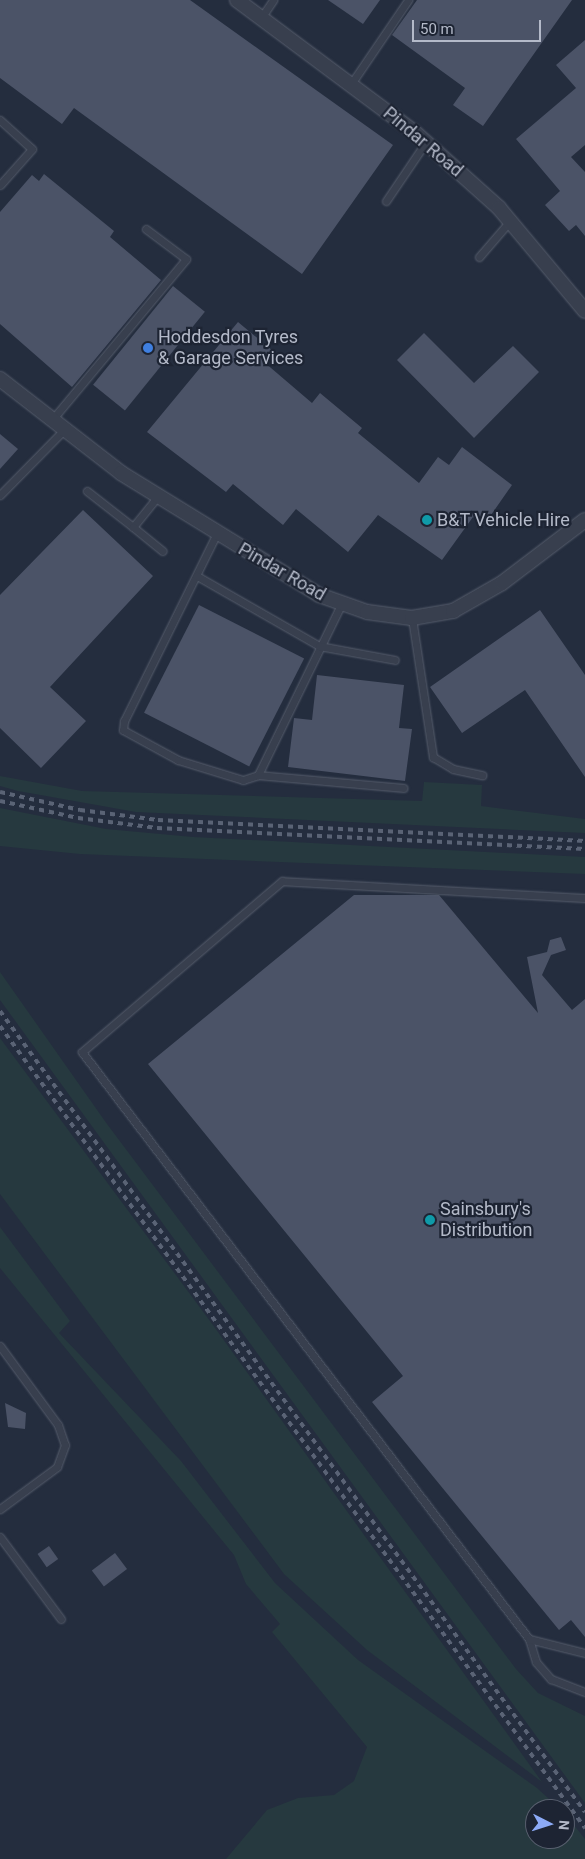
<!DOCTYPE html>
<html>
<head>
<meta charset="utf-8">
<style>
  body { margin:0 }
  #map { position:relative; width:585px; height:1859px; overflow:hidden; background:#242d3e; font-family:Roboto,sans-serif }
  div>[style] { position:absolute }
  .green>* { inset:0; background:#26393f }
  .building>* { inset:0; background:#4b5367; transform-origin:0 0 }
  .roads { filter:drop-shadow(0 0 1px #565d6c) drop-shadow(0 0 1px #565d6c) }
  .lane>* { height:7px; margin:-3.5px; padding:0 3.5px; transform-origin:3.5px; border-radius:3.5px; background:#383f4e }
  .street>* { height:14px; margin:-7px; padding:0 7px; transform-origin:7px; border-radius:7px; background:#383f4e }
  .rail>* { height:4px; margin-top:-2px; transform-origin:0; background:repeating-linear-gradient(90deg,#5a6375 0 5px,transparent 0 10px) }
  .dots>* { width:14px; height:14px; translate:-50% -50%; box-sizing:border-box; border:2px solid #1d2433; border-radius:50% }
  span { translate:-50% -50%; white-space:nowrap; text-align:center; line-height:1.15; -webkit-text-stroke:4.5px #1d2433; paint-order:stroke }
  .street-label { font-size:18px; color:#b4bac9 }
  .poi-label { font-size:18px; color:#b4bac9 }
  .left { translate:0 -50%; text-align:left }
  .north { position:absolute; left:525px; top:1799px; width:50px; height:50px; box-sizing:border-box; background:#1d2433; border:1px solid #59606f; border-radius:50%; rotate:95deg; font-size:14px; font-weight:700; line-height:20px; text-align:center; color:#b4bac9 }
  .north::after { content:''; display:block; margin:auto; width:18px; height:22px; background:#8caaf6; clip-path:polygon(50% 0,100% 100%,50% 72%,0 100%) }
  .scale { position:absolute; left:412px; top:20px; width:129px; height:22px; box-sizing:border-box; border:2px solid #b4bac9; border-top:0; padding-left:6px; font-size:15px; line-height:18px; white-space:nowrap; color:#b4bac9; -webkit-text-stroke:4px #1d2433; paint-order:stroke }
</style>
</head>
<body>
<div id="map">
  <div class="green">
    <i style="clip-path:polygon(0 776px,82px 791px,422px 801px,424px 782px,482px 785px,481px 806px,585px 819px,585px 833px,136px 812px,18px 791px,0 786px)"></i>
    <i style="clip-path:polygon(0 808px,106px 829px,193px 837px,585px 857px,585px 874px,80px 854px,0 846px)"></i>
    <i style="clip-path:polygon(0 972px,107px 1124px,516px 1669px,538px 1693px,585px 1716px,585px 1803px,0 1000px)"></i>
    <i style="clip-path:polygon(0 1038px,210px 1321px,542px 1782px,367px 1650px,284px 1574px,0 1194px)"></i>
    <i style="clip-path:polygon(0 1227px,70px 1321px,59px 1333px,181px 1461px,275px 1583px,358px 1660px,537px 1788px,560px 1809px,535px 1809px,535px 1839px,565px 1839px,565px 1814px,585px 1839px,585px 1859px,226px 1859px,267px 1810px,298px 1798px,334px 1795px,354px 1781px,367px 1747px,272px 1632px,280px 1624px,246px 1584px,234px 1555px,0 1268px)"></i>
  </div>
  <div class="building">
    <i style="clip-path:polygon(0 0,190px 0,393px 145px,302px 274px,74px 108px,62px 124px,0 78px)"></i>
    <i style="clip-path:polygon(328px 0,380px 0,363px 24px)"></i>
    <i style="clip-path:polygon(417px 0,572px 0,483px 126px,453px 105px,465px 88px,392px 35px)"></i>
    <i style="clip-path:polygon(585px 40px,585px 145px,571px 157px,585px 172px,585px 236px,576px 225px,569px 231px,545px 205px,560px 191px,516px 139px,576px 88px,556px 65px)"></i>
    <i style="clip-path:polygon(44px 174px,114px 231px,110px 237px,161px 280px,72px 387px,0 324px,0 212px,32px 175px,39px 181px)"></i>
    <i style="left:173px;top:286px;width:41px;height:127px;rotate:39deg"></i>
    <i style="clip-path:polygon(238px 322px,273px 351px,264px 362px,312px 403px,320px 393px,362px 428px,358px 433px,419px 483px,438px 457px,449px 465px,462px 447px,512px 485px,484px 525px,473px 517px,442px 560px,378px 515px,348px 552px,296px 509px,283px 525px,233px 484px,226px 492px,147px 432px)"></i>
    <i style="clip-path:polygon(424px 333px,474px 383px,513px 346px,539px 372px,474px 438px,397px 360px)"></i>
    <i style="clip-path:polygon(0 434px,18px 449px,0 469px)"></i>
    <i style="clip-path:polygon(83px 510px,153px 576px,50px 687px,86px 721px,41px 768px,0 728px,0 595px)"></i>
    <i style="left:199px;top:605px;width:118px;height:121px;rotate:27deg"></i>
    <i style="clip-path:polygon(540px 610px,585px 675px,585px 777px,525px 690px,462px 733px,430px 687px)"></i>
    <i style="clip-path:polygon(317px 675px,404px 685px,399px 728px,412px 729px,405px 781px,288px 767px,294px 718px,312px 720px)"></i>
    <i style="clip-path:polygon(354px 895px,439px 895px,538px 1013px,527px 957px,547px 952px,550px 940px,561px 937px,566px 950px,551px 955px,542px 975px,572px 1010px,585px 999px,585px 1637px,571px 1620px,559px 1630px,372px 1402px,403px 1376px,148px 1064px)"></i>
    <i style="clip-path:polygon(5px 1403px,26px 1413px,25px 1429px,8px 1427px)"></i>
    <i style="left:49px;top:1546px;width:16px;height:14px;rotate:55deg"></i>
    <i style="left:115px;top:1553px;width:20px;height:29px;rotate:53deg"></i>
  </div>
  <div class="roads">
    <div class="lane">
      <i style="left:261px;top:18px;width:22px;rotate:-56deg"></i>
      <i style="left:351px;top:84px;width:102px;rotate:-55.8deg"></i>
      <i style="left:0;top:120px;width:43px;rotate:42.2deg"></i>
      <i style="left:32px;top:149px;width:48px;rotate:131.6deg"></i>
      <i style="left:386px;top:201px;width:71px;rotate:-55.9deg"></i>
      <i style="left:479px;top:257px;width:48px;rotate:-49.3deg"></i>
      <i style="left:51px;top:421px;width:211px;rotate:-50.2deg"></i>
      <i style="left:186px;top:259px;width:50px;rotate:-143.1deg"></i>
      <i style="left:87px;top:491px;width:58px;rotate:38deg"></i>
      <i style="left:133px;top:527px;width:40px;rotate:-51deg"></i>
      <i style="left:0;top:495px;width:90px;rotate:-45.5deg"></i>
      <i style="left:133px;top:527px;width:38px;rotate:39deg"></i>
      <i style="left:217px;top:533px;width:210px;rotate:116.3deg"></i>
      <i style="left:124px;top:721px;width:9px;rotate:96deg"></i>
      <i style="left:123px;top:730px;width:63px;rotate:28.6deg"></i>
      <i style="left:178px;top:760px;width:68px;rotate:17.1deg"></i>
      <i style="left:243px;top:780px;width:16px;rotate:-18deg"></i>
      <i style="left:258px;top:775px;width:189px;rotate:-64deg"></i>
      <i style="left:197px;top:576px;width:141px;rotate:29.8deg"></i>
      <i style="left:319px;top:646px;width:77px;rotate:10.4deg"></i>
      <i style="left:412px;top:618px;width:141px;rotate:81.4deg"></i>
      <i style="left:433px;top:757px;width:23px;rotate:31deg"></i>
      <i style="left:453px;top:769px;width:30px;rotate:12deg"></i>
      <i style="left:258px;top:775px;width:146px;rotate:5.1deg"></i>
      <i style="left:585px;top:898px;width:303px;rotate:-176.8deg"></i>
      <i style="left:282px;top:881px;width:263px;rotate:139.5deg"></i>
      <i style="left:82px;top:1052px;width:738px;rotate:52.71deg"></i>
      <i style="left:529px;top:1639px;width:24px;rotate:73deg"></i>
      <i style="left:536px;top:1662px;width:23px;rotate:49deg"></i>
      <i style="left:551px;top:1679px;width:36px;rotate:21deg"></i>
      <i style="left:0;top:1346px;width:98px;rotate:53.7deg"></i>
      <i style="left:58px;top:1425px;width:21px;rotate:71deg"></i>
      <i style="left:65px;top:1445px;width:23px;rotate:110deg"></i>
      <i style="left:57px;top:1467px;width:71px;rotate:143.6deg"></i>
      <i style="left:0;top:1537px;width:102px;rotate:53.4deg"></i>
      <i style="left:529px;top:1639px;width:58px;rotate:14deg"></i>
    </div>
    <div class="street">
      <i style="left:237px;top:0;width:219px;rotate:36.7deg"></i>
      <i style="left:413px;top:131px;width:115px;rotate:41.8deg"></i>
      <i style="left:499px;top:208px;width:134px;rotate:50.1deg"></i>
      <i style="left:0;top:379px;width:153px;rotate:37.8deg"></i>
      <i style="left:121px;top:473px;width:233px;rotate:31.6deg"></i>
      <i style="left:319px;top:595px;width:51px;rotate:19.5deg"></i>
      <i style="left:367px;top:612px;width:45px;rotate:7.6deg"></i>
      <i style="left:412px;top:618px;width:42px;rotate:-9.7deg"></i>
      <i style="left:453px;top:611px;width:56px;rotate:-29.7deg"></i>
      <i style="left:502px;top:583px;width:104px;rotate:-37.2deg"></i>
    </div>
  </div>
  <div class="rail">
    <i style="left:0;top:792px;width:82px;rotate:12.7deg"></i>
    <i style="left:80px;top:810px;width:79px;rotate:7.3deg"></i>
    <i style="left:158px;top:820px;width:428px;rotate:2.8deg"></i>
    <i style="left:0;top:801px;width:80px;rotate:12.3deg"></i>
    <i style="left:78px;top:818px;width:80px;rotate:7.2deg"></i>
    <i style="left:157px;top:828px;width:429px;rotate:2.8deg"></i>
    <i style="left:0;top:1011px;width:992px;rotate:53.86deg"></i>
    <i style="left:0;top:1026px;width:993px;rotate:53.89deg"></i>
  </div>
  <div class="dots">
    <i style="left:148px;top:348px;background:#3f7fe0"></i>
    <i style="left:427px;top:520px;background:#0f9aa8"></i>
    <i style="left:430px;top:1220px;background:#0f9aa8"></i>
  </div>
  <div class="street-label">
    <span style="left:423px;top:142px;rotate:40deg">Pindar Road</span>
    <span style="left:282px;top:572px;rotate:30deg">Pindar Road</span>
  </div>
  <div class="poi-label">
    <span class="left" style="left:158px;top:348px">Hoddesdon Tyres<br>&amp; Garage Services</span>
    <span class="left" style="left:437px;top:520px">B&amp;T Vehicle Hire</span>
    <span class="left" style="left:440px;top:1220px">Sainsbury's<br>Distribution</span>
  </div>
  <div class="north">N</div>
  <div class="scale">50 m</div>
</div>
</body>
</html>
